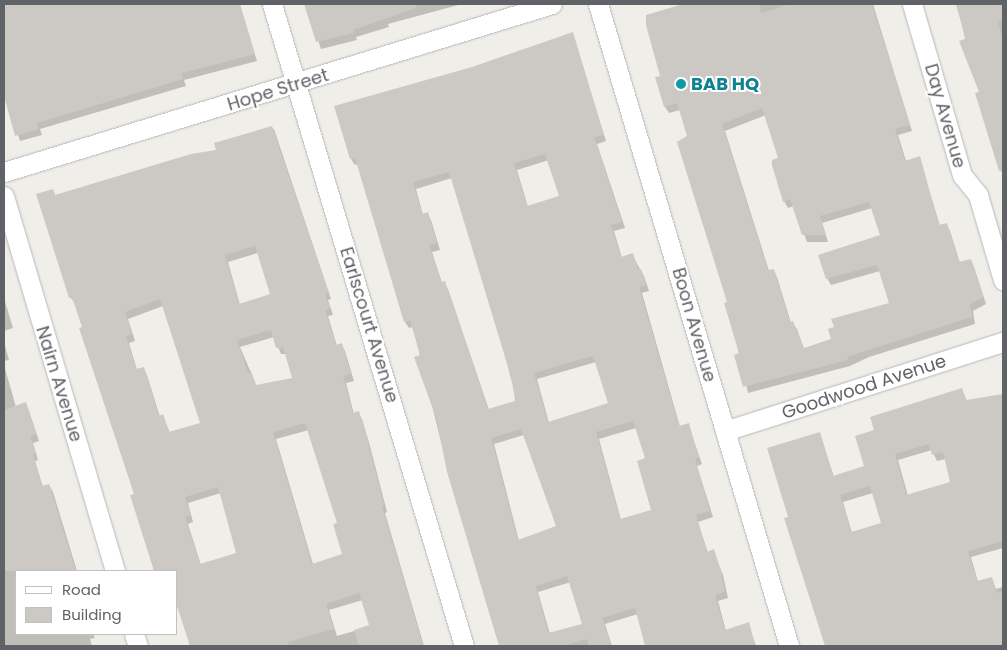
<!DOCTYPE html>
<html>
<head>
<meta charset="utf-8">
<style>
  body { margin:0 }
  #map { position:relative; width:1007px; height:650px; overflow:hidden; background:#f0eee8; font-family:Poppins,sans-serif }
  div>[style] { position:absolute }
  .shadow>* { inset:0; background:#0003 }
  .building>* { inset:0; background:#ccc9c4 }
  .roads { filter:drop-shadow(0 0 1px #b5b8bb) drop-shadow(0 0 1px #b5b8bb) }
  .street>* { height:19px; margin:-9.5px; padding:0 9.5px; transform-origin:9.5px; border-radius:9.5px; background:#fff }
  .dots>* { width:14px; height:14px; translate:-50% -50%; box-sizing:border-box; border:2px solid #fff; border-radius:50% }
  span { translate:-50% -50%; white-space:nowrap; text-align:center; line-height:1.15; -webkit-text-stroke:4px #fff; paint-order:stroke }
  .culture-label { font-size:18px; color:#0d838f; font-weight:700 }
  .left { translate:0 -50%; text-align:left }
  .street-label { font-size:18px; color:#5f6367 }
  .frame { position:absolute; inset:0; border:5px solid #5f6367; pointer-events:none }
  .legend { position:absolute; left:15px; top:570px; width:162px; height:65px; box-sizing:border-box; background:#fff; border:1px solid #bfc1c2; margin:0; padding:6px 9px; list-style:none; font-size:15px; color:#5f6367 }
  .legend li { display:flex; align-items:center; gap:10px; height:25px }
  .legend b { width:25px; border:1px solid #bfc1c2 }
</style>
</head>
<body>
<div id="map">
  <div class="shadow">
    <i style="clip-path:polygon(4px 4px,34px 4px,38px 17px,84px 4px,239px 4px,257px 61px,184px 80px,186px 86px,40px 129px,42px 135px,20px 141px,4px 89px)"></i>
    <i style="clip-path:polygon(306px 4px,462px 4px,388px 24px,389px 27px,356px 37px,357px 40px,321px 49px)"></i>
    <i style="clip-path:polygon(evenodd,691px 4px,873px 4px,912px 131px,898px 135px,906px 161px,919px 157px,940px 226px,946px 224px,950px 231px,960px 263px,971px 260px,974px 267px,986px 304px,973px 311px,975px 324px,869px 357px,850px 366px,748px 393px,689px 137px,680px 110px,669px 113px,665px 107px,657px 78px,661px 76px,647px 16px,691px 4px,766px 115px,779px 159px,784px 201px,788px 208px,794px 206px,807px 242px,828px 242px,822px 223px,872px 208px,881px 236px,827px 278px,831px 285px,880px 271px,890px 304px,833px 340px,804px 349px,797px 329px,791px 323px,777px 277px,773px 270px,769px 271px,725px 131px,766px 115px)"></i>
    <i style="clip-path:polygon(956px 4px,1003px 4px,1003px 176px,976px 94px,981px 93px)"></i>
    <i style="clip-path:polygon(evenodd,572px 34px,606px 141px,597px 144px,625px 228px,614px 231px,622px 258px,632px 255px,644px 276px,649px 291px,642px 293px,680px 427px,688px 425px,702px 464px,697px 466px,713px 517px,698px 522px,708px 553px,713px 551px,723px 575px,728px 598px,718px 601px,726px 631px,748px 624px,756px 646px,646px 646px,638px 614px,605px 624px,612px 646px,500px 646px,448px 471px,413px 327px,409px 328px,405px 322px,358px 164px,355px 165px,351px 159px,473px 68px,572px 34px,549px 160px,560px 197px,528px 207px,517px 170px,549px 160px,572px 34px,452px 178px,491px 301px,517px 402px,489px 410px,448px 289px,442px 283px,432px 252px,440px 250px,431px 220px,427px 214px,423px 215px,416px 189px,452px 178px,572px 34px,596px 362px,609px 404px,549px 423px,537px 379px,596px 362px,572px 34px,636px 428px,646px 459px,652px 511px,621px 520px,599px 439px,636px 428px,572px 34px,524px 435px,557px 527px,519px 541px,494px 444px,524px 435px,572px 34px,571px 582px,584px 624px,550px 634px,538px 592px,571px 582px)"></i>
    <i style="clip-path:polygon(evenodd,274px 129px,331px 299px,328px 300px,333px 315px,328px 316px,337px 346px,341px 344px,345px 351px,354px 381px,346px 383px,354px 414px,358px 413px,362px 419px,370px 446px,387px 512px,385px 513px,424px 646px,191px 646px,176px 598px,176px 571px,155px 571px,132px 496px,136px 495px,76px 304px,70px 297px,53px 190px,56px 197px,218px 151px,216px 144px,274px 129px,258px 253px,271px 295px,240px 305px,228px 262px,258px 253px,274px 129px,163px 306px,202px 423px,170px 433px,163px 416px,160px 417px,147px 375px,143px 368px,137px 370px,129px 343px,135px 341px,128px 319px,163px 306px,274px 129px,274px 337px,281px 354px,286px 354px,293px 379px,258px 389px,240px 347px,274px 337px,274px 129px,309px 430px,338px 524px,344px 555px,313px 564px,276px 439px,309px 430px,274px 129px,221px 493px,238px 554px,201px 565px,188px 524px,193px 522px,188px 503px,221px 493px,274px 129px,363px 600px,371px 626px,337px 636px,329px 610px,363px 600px)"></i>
    <i style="clip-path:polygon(4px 298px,13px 328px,4px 331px)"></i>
    <i style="clip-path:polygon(4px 342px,9px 360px,4px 361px)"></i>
    <i style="clip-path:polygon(4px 365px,16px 407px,26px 404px,29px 411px,39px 441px,33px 443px,38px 460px,35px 461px,43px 487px,49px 485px,53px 492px,77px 571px,16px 571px,16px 634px,93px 634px,95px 638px,90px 639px,92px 646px,4px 646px)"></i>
    <i style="clip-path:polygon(evenodd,962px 390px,967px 401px,1003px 395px,1003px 548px,971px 557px,978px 582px,991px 578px,996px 589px,1003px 587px,1003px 646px,826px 646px,786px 519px,790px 518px,820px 434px,834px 477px,866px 467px,876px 431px,962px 390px,932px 450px,937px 461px,946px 459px,952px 483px,908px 496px,898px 460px,932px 450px,962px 390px,873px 493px,882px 524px,852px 533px,843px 502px,873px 493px)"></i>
  </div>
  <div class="building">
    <i style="clip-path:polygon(4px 4px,240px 4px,255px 54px,182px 73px,183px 79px,37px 123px,39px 129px,15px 136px,4px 96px)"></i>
    <i style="clip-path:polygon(304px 4px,415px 4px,416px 8px,353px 30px,354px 33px,316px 42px)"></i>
    <i style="clip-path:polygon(evenodd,683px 4px,759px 4px,761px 13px,790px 4px,872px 4px,910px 125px,895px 129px,905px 161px,920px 156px,939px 225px,947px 223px,959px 262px,971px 259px,983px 297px,970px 304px,972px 317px,865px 351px,847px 357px,848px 360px,743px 387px,734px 355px,739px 353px,724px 303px,727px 302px,677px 142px,687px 136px,677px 103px,664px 107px,655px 77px,660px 76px,646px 25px,646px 15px,683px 4px,762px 108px,778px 158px,772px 160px,772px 165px,783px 202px,790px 199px,802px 235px,826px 235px,820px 216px,869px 202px,880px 235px,818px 255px,826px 279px,877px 265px,889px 303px,831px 319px,834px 327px,828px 329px,831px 339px,804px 348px,793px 321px,790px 322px,774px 269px,768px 270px,722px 124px,762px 108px)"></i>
    <i style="clip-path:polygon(957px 4px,1003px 4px,1003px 20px,998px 22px,1003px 40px,1003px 171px,999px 171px,975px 93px,979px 92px,959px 41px,965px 39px)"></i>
    <i style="clip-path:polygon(evenodd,573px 32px,604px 135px,594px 137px,622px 222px,611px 225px,621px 257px,633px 253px,638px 269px,641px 269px,646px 285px,639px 287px,679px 426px,689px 423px,699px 458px,695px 459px,710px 511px,696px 515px,707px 552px,714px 549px,720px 568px,725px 592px,715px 595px,725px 630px,749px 622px,755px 644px,747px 646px,645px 646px,635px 608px,602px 618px,612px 646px,589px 646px,587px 639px,562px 646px,499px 646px,447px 472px,437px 420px,414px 357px,420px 355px,415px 337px,410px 321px,404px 322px,355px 158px,350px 159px,334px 106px,472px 67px,573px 32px,545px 154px,559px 196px,527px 206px,514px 163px,545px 154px,573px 32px,449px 172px,512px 380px,515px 401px,488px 409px,445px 281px,441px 282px,429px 245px,437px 243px,428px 212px,422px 214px,413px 182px,449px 172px,573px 32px,593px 356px,608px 403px,548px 422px,534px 373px,593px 356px,573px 32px,633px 421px,645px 458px,637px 461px,651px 510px,620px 519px,596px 432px,633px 421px,573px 32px,521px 429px,556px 526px,518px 540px,491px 438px,521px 429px,573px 32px,567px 576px,582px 624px,548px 633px,536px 586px,567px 576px)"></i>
    <i style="clip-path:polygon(evenodd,272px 126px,329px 293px,325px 294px,330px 308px,325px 310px,336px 345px,342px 343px,351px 374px,343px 376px,353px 413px,359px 411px,367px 438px,384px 505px,382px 506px,423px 646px,359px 646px,354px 630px,369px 625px,359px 593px,326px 604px,334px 629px,288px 642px,289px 646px,190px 646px,176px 603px,176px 571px,154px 571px,130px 495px,134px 494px,79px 328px,82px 327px,72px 297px,69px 298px,36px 194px,53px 189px,55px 195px,191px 154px,216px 150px,214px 143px,272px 126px,255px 246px,270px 294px,239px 304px,225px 255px,255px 246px,272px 126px,160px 299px,200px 423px,169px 432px,163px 414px,159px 416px,144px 367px,136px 369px,126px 336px,132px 334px,125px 312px,160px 299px,272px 126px,271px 330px,276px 348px,283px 347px,292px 378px,256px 385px,251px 371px,248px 373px,237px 340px,271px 330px,272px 126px,305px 423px,337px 523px,333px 524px,342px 554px,312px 564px,273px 432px,305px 423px,272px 126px,218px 487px,236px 553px,200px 564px,185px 517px,191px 515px,185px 497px,218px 487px)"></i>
    <i style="clip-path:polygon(evenodd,962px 388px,966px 400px,1003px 394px,1003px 541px,968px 551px,977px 581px,992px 577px,997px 593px,1003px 591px,1003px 646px,825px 646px,784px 518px,788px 517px,767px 448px,820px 432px,833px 476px,864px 466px,855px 436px,874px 430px,870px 417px,962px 388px,929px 444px,932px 455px,943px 452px,950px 482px,906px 495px,895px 454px,929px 444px,962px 388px,870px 486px,881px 523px,851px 532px,840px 495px,870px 486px)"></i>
    <i style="clip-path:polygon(26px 402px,36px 434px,30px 436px,36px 453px,33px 454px,42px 486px,49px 484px,76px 571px,4px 571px,4px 410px)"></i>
  </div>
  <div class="roads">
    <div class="street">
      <i style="left:272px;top:4px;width:670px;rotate:73.35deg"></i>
      <i style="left:598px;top:4px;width:670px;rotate:73.43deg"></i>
      <i style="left:912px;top:4px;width:178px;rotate:73.7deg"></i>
      <i style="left:962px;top:175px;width:26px;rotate:51deg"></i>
      <i style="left:978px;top:195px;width:89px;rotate:73.6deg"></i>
      <i style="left:4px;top:172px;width:573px;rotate:-17.04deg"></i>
      <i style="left:4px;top:196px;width:391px;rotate:73.5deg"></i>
      <i style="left:725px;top:431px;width:292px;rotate:-17.8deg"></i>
      <i style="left:134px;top:634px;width:13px;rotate:72deg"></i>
    </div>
  </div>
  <div class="dots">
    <i style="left:681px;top:84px;background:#0f9aa8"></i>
  </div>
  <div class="culture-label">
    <span class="left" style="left:691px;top:84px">BAB HQ</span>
  </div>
  <div class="street-label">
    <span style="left:278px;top:90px;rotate:-17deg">Hope Street</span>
    <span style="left:945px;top:116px;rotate:74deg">Day Avenue</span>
    <span style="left:369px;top:325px;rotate:73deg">Earlscourt Avenue</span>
    <span style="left:694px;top:325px;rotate:74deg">Boon Avenue</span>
    <span style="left:59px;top:384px;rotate:73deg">Nairn Avenue</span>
    <span style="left:864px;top:387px;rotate:-18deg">Goodwood Avenue</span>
  </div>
  <div class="frame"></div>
  <ul class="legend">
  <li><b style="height:6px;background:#fff"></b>Road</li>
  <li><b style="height:14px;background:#ccc9c4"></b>Building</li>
  </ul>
</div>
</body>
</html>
